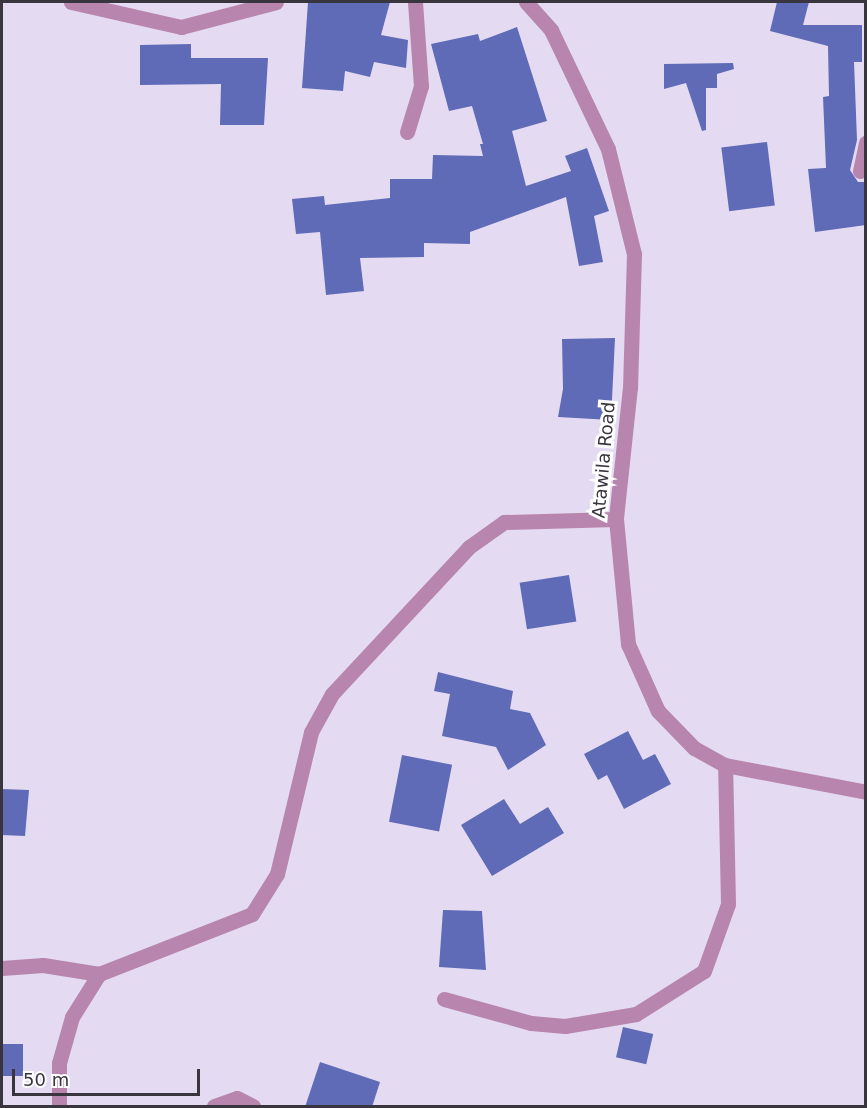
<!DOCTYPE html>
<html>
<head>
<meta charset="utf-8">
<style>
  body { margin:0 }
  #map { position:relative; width:867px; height:1108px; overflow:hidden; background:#e4daf2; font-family:"DejaVu Sans",sans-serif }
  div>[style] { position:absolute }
  .building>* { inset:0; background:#5f6bb7; transform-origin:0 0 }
  .minor>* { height:15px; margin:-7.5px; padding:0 7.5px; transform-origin:7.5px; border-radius:7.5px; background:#b785ad }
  span { translate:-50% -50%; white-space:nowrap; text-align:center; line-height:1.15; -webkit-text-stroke:6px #fff; paint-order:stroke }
  .street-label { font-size:18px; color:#39353f }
  .frame { position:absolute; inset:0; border:3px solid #39353f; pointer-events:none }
  .scale { position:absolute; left:12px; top:1069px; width:188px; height:27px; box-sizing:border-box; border:3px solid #39353f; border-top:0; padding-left:8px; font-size:18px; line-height:21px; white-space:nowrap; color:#39353f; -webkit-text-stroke:4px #fff; paint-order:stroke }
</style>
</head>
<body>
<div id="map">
  <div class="building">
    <i style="clip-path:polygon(308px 2px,390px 2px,381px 35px,408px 40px,406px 68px,374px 62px,370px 77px,345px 71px,343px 91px,302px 88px)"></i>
    <i style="clip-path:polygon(777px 2px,809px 2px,803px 25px,862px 25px,862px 62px,854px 62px,857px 140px,850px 170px,858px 182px,866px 182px,866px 225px,815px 232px,808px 169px,826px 168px,823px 97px,829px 96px,828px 46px,770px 31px)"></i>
    <i style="clip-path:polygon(517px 27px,547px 121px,512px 131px,526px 186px,571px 171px,565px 156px,587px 148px,609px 211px,594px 216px,603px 262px,579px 266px,566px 197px,470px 232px,470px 244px,424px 243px,424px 257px,360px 258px,364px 291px,326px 295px,320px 232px,296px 234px,292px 199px,324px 196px,325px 205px,390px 198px,390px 179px,432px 179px,433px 155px,483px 156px,480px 144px,483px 144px,472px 106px,449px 111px,431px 44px,478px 34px,480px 41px)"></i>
    <i style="clip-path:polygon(191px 44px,191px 58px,268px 58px,264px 125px,220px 125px,221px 84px,140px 85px,140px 45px)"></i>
    <i style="clip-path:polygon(733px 63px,734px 69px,717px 74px,717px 88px,706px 88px,706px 130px,702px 131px,686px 83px,664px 89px,664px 64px)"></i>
    <i style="left:767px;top:142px;width:64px;height:46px;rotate:83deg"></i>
    <i style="clip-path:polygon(615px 338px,611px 420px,558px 417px,563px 389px,562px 339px)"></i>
    <i style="left:569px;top:575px;width:47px;height:50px;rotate:81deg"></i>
    <i style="clip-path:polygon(438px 672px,513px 691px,510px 709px,530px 713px,546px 745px,508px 770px,496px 747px,442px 736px,450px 694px,434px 691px)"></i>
    <i style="clip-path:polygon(628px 731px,643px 760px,655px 754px,671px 784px,624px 809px,607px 775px,598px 780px,584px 754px)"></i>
    <i style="left:402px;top:755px;width:51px;height:68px;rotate:11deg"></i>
    <i style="clip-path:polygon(2px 789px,29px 790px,25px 836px,2px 835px)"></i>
    <i style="clip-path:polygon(504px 799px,520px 824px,548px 807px,564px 833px,492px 876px,461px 825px)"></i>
    <i style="clip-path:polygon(443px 910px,482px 911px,486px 970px,439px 967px)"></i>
    <i style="left:623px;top:1027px;width:31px;height:31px;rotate:13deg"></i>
    <i style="left:23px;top:1044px;width:32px;height:21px;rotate:90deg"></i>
    <i style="clip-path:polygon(320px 1062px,380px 1082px,372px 1107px,305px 1107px)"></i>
  </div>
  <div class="minor">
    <i style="left:71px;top:2px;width:113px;rotate:12.8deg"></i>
    <i style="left:181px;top:27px;width:98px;rotate:-14.7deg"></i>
    <i style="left:526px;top:2px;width:38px;rotate:48deg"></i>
    <i style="left:551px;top:30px;width:132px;rotate:64.4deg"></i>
    <i style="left:608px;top:149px;width:108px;rotate:76.1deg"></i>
    <i style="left:634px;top:254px;width:133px;rotate:91.7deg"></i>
    <i style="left:630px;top:387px;width:133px;rotate:96.1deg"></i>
    <i style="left:616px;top:519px;width:126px;rotate:84.5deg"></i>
    <i style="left:628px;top:644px;width:73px;rotate:65.9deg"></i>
    <i style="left:658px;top:711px;width:52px;rotate:45.8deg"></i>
    <i style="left:694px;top:748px;width:35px;rotate:29deg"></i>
    <i style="left:725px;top:765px;width:144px;rotate:10.8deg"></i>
    <i style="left:407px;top:132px;width:48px;rotate:-73.1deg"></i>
    <i style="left:421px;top:86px;width:84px;rotate:-94.1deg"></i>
    <i style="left:860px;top:171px;width:29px;rotate:-78deg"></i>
    <i style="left:2px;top:968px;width:41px;rotate:-4.2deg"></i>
    <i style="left:43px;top:965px;width:57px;rotate:9.1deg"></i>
    <i style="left:444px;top:999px;width:90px;rotate:15.4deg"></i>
    <i style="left:531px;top:1023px;width:34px;rotate:5deg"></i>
    <i style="left:565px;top:1026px;width:72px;rotate:-9.6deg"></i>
    <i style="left:636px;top:1014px;width:80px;rotate:-32.3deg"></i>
    <i style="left:704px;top:971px;width:71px;rotate:-70.3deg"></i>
    <i style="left:728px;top:904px;width:139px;rotate:-91.2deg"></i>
    <i style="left:59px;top:1106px;width:43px;rotate:-90deg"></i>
    <i style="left:59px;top:1063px;width:48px;rotate:-74.2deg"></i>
    <i style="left:72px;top:1017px;width:51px;rotate:-57.9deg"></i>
    <i style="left:99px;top:974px;width:164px;rotate:-21.4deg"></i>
    <i style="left:252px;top:914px;width:47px;rotate:-58deg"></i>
    <i style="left:277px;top:874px;width:146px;rotate:-76.5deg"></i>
    <i style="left:311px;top:732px;width:43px;rotate:-61.1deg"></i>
    <i style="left:332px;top:694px;width:201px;rotate:-47deg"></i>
    <i style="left:469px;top:547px;width:43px;rotate:-35.5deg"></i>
    <i style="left:504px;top:522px;width:112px;rotate:-1.5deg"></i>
    <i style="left:214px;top:1106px;width:24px;rotate:-19deg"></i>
    <i style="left:237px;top:1098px;width:18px;rotate:27deg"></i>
  </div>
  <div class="street-label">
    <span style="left:604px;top:460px;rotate:-85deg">Atawila Road</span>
  </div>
  <div class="frame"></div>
  <div class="scale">50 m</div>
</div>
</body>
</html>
